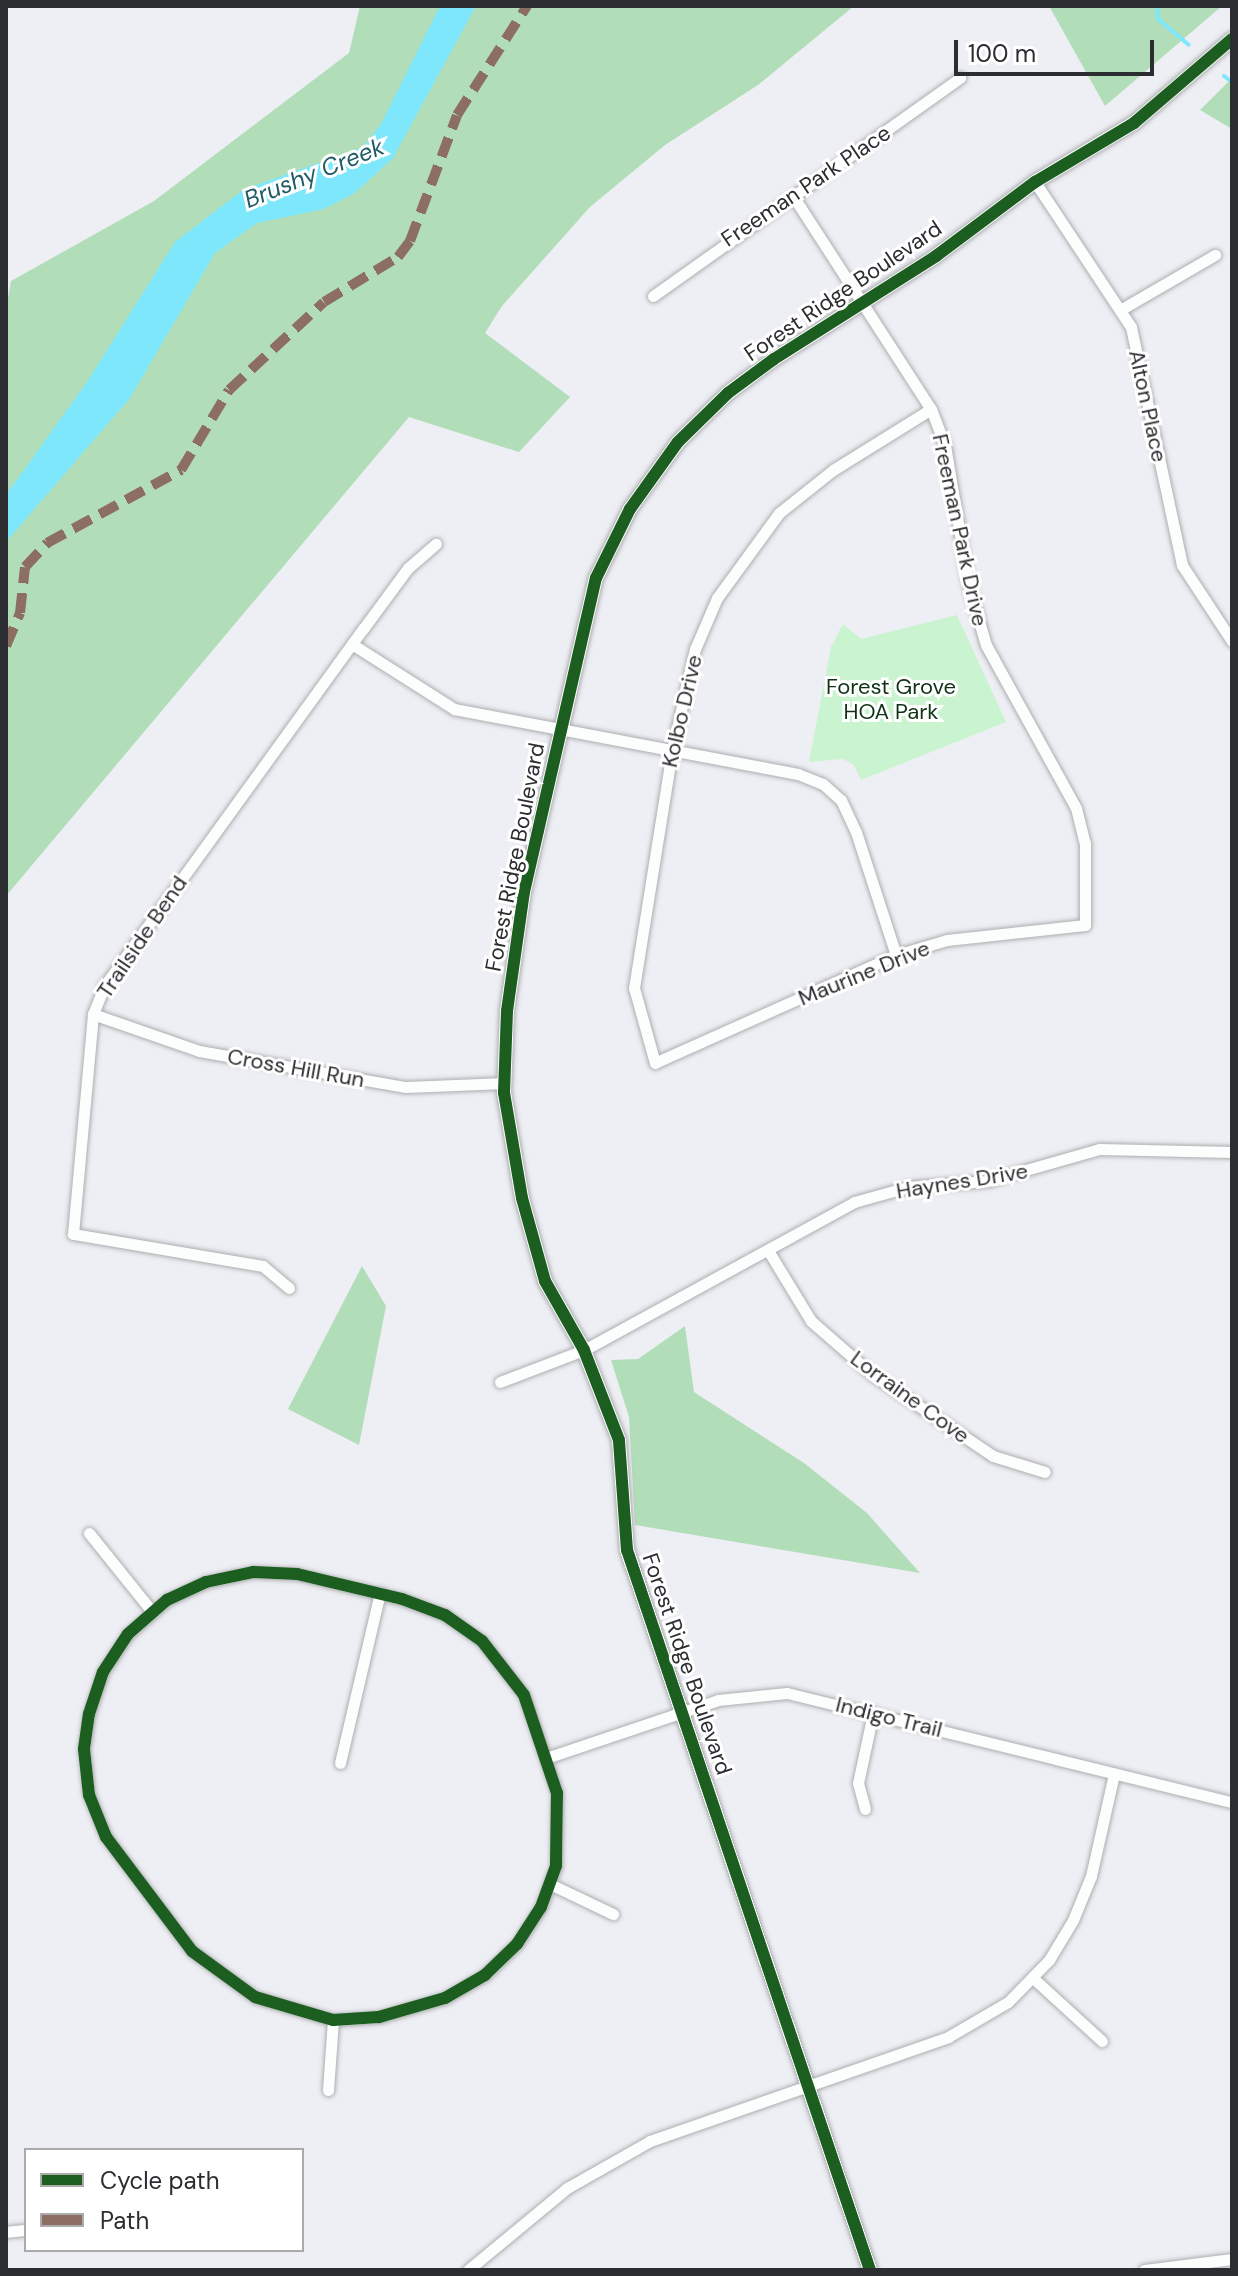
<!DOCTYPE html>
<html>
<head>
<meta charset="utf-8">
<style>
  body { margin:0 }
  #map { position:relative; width:1238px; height:2276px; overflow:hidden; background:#eeeff4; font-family:"DM Sans",sans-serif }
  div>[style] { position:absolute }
  .green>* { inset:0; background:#caf3d0 }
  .forest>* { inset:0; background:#b1deb9 }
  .water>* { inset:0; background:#7fe7fb }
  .stream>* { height:4px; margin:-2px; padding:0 2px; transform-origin:2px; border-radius:2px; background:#7fe7fb }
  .roads { filter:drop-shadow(0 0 2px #adaeb1) drop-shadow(0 0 2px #adaeb1) }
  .minor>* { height:11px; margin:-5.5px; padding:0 5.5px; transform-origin:5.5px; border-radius:5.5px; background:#fcfdfd }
  .tertiary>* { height:14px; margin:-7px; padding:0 7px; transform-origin:7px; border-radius:7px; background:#fcfdfd }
  .quiet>* { height:10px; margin-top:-5px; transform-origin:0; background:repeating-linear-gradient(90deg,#8d6e63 0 20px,transparent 0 30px) }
  .cycleway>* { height:12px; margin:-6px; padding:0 6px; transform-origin:6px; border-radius:6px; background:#1b5e20 }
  span { translate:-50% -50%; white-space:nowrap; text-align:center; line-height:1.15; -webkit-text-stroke:6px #fff; paint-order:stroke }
  .street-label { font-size:22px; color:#2c2d30 }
  .park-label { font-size:22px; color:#103216 }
  .water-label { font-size:24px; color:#1e5b66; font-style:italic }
  .frame { position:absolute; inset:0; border:8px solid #2c2d30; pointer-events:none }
  .legend { position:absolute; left:24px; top:2148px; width:280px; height:104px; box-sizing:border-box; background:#fff; border:2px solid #ababac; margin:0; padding:10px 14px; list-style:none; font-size:24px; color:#2c2d30 }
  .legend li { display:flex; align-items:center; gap:16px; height:40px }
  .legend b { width:40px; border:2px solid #ababac }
  .scale { position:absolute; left:954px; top:40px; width:200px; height:36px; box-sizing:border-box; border:4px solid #2c2d30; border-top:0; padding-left:10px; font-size:24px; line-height:28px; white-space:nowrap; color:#2c2d30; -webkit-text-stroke:6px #fff; paint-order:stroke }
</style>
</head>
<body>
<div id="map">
  <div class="green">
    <i style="clip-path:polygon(957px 615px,1006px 722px,861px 780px,854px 765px,843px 759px,809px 762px,831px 647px,843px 624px,861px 639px)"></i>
  </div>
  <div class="forest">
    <i style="clip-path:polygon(360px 6px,854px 6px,758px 85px,665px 145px,590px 207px,502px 306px,485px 333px,570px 397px,519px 452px,409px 417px,6px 896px,6px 309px,11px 281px,154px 201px,349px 53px)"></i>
    <i style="clip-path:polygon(1049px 6px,1222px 6px,1105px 106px)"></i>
    <i style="clip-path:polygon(1232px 78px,1232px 129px,1200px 110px)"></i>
    <i style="clip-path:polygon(362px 1266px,386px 1306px,359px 1445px,288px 1409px)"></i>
    <i style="clip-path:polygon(685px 1326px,694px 1392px,804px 1463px,867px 1513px,920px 1573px,635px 1525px,629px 1417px,611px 1360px,638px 1359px)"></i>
  </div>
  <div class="water">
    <i style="clip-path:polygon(440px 6px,476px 6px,393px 158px,355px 193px,324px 209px,257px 223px,215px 253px,130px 398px,6px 542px,6px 495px,87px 382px,175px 242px,243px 190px,363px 147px,381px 124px)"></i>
  </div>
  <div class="stream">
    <i style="left:1157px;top:6px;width:13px;rotate:86deg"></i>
    <i style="left:1158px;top:19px;width:40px;rotate:40deg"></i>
    <i style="left:1224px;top:76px;width:10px;rotate:37deg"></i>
  </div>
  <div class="roads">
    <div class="minor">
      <i style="left:1035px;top:182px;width:174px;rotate:56.5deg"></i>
      <i style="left:1131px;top:327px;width:243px;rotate:77.9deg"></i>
      <i style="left:1182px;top:565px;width:91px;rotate:56.7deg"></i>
      <i style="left:795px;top:199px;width:250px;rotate:57.1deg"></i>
      <i style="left:931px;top:409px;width:39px;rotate:69deg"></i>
      <i style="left:945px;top:445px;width:140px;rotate:80.5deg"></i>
      <i style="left:968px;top:583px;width:65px;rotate:73.8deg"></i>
      <i style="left:986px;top:645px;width:186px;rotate:61.1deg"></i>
      <i style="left:1076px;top:808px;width:36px;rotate:76deg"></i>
      <i style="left:1085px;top:843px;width:82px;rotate:90deg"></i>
      <i style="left:1085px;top:925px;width:139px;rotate:173.8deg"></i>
      <i style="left:947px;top:940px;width:53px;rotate:163.6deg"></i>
      <i style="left:896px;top:955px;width:264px;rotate:155.9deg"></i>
      <i style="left:655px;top:1063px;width:78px;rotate:-105.6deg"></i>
      <i style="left:634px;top:988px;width:241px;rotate:-80.9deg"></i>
      <i style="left:672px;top:750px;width:104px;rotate:-77.2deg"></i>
      <i style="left:695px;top:649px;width:56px;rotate:-66.7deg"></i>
      <i style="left:717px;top:598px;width:105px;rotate:-53.9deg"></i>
      <i style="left:779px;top:513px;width:69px;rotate:-38.5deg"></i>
      <i style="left:833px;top:470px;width:115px;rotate:-31.9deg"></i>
      <i style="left:653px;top:296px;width:377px;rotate:-35.4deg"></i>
      <i style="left:1120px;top:310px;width:110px;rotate:-30.1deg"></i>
      <i style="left:352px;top:644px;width:121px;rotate:32.5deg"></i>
      <i style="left:454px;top:709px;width:350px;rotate:10.7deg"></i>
      <i style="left:798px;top:774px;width:27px;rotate:22deg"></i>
      <i style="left:823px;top:784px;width:24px;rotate:42deg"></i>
      <i style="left:841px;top:800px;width:35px;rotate:65deg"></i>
      <i style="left:856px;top:832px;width:129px;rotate:72deg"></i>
      <i style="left:93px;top:1014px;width:112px;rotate:19.2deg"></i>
      <i style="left:199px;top:1051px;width:210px;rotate:9.9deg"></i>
      <i style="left:406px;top:1087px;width:99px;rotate:-2.3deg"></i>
      <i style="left:769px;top:1252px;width:81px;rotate:58.7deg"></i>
      <i style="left:811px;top:1321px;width:82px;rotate:41.1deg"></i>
      <i style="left:873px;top:1375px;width:145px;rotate:34deg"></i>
      <i style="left:993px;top:1456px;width:54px;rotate:17.1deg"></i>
      <i style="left:289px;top:1288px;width:34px;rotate:-140deg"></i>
      <i style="left:263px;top:1266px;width:193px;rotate:-170.4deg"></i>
      <i style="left:73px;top:1234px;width:221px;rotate:-84.8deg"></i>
      <i style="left:93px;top:1014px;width:31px;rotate:-68deg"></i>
      <i style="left:105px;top:985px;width:440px;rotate:-54.1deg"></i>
      <i style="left:363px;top:629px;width:76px;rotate:-53.6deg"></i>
      <i style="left:408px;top:568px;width:37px;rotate:-41deg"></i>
      <i style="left:500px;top:1382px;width:90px;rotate:-20.9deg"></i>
      <i style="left:584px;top:1350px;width:308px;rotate:-28.7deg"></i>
      <i style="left:854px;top:1202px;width:56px;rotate:-15.5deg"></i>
      <i style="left:908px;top:1187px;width:79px;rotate:-4.3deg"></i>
      <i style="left:987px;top:1181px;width:116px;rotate:-15.9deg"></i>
      <i style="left:1099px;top:1149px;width:133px;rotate:1.3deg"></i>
      <i style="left:89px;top:1533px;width:99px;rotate:51.2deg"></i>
      <i style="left:253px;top:1572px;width:44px;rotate:2.6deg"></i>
      <i style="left:297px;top:1574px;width:108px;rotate:13.4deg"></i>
      <i style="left:402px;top:1599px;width:46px;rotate:20.4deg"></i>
      <i style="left:445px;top:1615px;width:45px;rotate:35.1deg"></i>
      <i style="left:482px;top:1641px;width:68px;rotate:52.1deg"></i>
      <i style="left:524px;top:1695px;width:103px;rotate:71.4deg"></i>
      <i style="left:557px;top:1793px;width:73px;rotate:90.8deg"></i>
      <i style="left:556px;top:1866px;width:44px;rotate:110.1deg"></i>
      <i style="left:541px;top:1907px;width:44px;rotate:123deg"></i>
      <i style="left:517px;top:1944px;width:45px;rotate:135.9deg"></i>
      <i style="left:485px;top:1975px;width:46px;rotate:150.1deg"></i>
      <i style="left:445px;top:1998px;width:69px;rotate:163.9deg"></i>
      <i style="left:379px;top:2017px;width:46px;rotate:176.3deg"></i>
      <i style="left:333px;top:2020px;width:81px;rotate:-163.6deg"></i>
      <i style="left:255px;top:1997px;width:78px;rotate:-143.9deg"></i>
      <i style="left:192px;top:1951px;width:143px;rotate:-127deg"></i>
      <i style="left:106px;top:1837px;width:45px;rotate:-112deg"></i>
      <i style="left:89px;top:1795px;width:46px;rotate:-96.2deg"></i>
      <i style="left:84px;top:1749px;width:35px;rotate:-82deg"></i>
      <i style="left:89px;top:1714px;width:44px;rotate:-71.6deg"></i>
      <i style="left:103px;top:1672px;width:45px;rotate:-56.7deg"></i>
      <i style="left:128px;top:1634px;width:52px;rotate:-41.1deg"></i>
      <i style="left:167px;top:1600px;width:43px;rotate:-24.8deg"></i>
      <i style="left:206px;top:1582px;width:48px;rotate:-12deg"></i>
      <i style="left:549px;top:1757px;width:178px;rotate:-18.6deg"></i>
      <i style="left:718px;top:1700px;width:69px;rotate:-5.8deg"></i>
      <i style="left:787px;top:1693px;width:458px;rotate:13.8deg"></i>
      <i style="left:340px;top:1763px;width:175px;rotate:-76.8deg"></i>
      <i style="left:865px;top:1809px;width:27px;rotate:-105deg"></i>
      <i style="left:858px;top:1783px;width:72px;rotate:-77.9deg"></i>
      <i style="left:550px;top:1884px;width:70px;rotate:25.5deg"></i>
      <i style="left:1034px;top:1979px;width:92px;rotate:42.4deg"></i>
      <i style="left:328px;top:2090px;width:70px;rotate:-85.9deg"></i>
      <i style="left:6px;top:2232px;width:20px;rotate:-6deg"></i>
      <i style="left:468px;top:2270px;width:129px;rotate:-39.6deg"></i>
      <i style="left:567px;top:2188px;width:95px;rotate:-29.5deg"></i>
      <i style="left:650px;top:2141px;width:316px;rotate:-19.2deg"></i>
      <i style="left:948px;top:2037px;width:69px;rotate:-30.3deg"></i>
      <i style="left:1008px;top:2002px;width:59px;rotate:-45.7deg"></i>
      <i style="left:1049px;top:1960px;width:47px;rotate:-59deg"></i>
      <i style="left:1073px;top:1920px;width:48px;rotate:-67.8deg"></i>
      <i style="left:1091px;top:1876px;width:105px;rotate:-77.3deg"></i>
      <i style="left:1144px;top:2270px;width:89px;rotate:-7.1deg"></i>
    </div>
    <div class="tertiary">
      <i style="left:870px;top:2270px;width:760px;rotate:-108.65deg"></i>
      <i style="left:627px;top:1550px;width:110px;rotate:-94.2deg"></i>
      <i style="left:619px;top:1440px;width:97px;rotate:-111.3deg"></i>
      <i style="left:584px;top:1350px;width:79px;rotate:-119.5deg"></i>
      <i style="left:545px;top:1281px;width:86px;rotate:-105.5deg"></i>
      <i style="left:522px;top:1198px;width:107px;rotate:-99.7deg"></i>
      <i style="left:504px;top:1093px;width:82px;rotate:-87.9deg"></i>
      <i style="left:507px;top:1011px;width:120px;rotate:-81.9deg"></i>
      <i style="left:524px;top:892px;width:322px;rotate:-77.1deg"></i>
      <i style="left:596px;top:578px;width:77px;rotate:-63.8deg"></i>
      <i style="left:630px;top:509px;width:82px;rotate:-54.4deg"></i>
      <i style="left:678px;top:442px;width:70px;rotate:-44.4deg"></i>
      <i style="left:728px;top:393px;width:57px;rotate:-36.5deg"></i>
      <i style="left:774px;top:359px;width:192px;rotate:-32.4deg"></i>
      <i style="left:936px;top:256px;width:124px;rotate:-36.8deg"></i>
      <i style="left:1035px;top:182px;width:115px;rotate:-30.8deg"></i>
      <i style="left:1134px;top:123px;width:129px;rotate:-40.6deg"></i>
    </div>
  </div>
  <div class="quiet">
    <i style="left:6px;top:646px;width:36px;rotate:-67deg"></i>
    <i style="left:20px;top:613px;width:46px;rotate:-83.8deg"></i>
    <i style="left:25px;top:567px;width:33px;rotate:-47deg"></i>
    <i style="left:47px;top:543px;width:153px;rotate:-28.6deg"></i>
    <i style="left:181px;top:470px;width:93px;rotate:-59deg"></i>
    <i style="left:229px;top:390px;width:129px;rotate:-42.8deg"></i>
    <i style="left:324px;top:302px;width:87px;rotate:-31.3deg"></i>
    <i style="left:398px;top:257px;width:20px;rotate:-53deg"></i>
    <i style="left:410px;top:241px;width:134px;rotate:-69.5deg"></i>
    <i style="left:457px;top:115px;width:130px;rotate:-57.3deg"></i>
  </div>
  <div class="cycleway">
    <i style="left:253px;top:1572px;width:44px;rotate:2.6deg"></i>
    <i style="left:297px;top:1574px;width:108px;rotate:13.4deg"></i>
    <i style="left:402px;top:1599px;width:46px;rotate:20.4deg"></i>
    <i style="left:445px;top:1615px;width:45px;rotate:35.1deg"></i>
    <i style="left:482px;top:1641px;width:68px;rotate:52.1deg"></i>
    <i style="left:524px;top:1695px;width:103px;rotate:71.4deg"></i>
    <i style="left:557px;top:1793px;width:73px;rotate:90.8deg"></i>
    <i style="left:556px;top:1866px;width:44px;rotate:110.1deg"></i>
    <i style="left:541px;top:1907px;width:44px;rotate:123deg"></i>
    <i style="left:517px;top:1944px;width:45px;rotate:135.9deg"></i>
    <i style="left:485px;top:1975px;width:46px;rotate:150.1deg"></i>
    <i style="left:445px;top:1998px;width:69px;rotate:163.9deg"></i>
    <i style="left:379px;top:2017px;width:46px;rotate:176.3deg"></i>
    <i style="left:333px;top:2020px;width:81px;rotate:-163.6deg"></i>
    <i style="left:255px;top:1997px;width:78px;rotate:-143.9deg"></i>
    <i style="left:192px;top:1951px;width:143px;rotate:-127deg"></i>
    <i style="left:106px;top:1837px;width:45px;rotate:-112deg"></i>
    <i style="left:89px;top:1795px;width:46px;rotate:-96.2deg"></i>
    <i style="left:84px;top:1749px;width:35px;rotate:-82deg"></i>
    <i style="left:89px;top:1714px;width:44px;rotate:-71.6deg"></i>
    <i style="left:103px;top:1672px;width:45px;rotate:-56.7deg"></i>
    <i style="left:128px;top:1634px;width:52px;rotate:-41.1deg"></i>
    <i style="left:167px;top:1600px;width:43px;rotate:-24.8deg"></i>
    <i style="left:206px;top:1582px;width:48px;rotate:-12deg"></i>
    <i style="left:870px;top:2270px;width:760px;rotate:-108.65deg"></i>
    <i style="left:627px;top:1550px;width:110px;rotate:-94.2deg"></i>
    <i style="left:619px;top:1440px;width:97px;rotate:-111.3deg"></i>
    <i style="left:584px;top:1350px;width:79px;rotate:-119.5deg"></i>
    <i style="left:545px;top:1281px;width:86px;rotate:-105.5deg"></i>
    <i style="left:522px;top:1198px;width:107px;rotate:-99.7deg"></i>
    <i style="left:504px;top:1093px;width:82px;rotate:-87.9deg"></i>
    <i style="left:507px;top:1011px;width:120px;rotate:-81.9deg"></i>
    <i style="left:524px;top:892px;width:322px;rotate:-77.1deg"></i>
    <i style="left:596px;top:578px;width:77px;rotate:-63.8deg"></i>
    <i style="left:630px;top:509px;width:82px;rotate:-54.4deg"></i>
    <i style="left:678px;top:442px;width:70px;rotate:-44.4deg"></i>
    <i style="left:728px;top:393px;width:57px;rotate:-36.5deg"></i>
    <i style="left:774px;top:359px;width:192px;rotate:-32.4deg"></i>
    <i style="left:936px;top:256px;width:124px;rotate:-36.8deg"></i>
    <i style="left:1035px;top:182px;width:115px;rotate:-30.8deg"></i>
    <i style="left:1134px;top:123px;width:129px;rotate:-40.6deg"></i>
  </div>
  <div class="street-label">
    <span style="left:806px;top:186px;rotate:-34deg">Freeman Park Place</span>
    <span style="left:843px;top:291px;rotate:-34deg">Forest Ridge Boulevard</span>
    <span style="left:1148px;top:406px;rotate:78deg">Alton Place</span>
    <span style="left:960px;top:530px;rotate:78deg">Freeman Park Drive</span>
    <span style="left:682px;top:711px;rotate:-77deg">Kolbo Drive</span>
    <span style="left:515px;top:857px;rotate:-79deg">Forest Ridge Boulevard</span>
    <span style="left:142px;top:937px;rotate:-56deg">Trailside Bend</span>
    <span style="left:864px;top:973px;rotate:-22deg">Maurine Drive</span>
    <span style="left:296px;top:1068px;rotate:10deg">Cross Hill Run</span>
    <span style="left:962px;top:1181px;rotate:-9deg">Haynes Drive</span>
    <span style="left:910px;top:1397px;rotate:36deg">Lorraine Cove</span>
    <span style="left:687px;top:1664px;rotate:71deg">Forest Ridge Boulevard</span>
    <span style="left:889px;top:1717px;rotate:14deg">Indigo Trail</span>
  </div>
  <div class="park-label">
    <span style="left:891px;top:699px">Forest Grove<br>HOA Park</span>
  </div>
  <div class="water-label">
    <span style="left:314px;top:173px;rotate:-22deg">Brushy Creek</span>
  </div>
  <div class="frame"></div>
  <ul class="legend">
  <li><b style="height:10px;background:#1b5e20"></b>Cycle path</li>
  <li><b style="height:10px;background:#8d6e63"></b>Path</li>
  </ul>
  <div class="scale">100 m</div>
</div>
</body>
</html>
